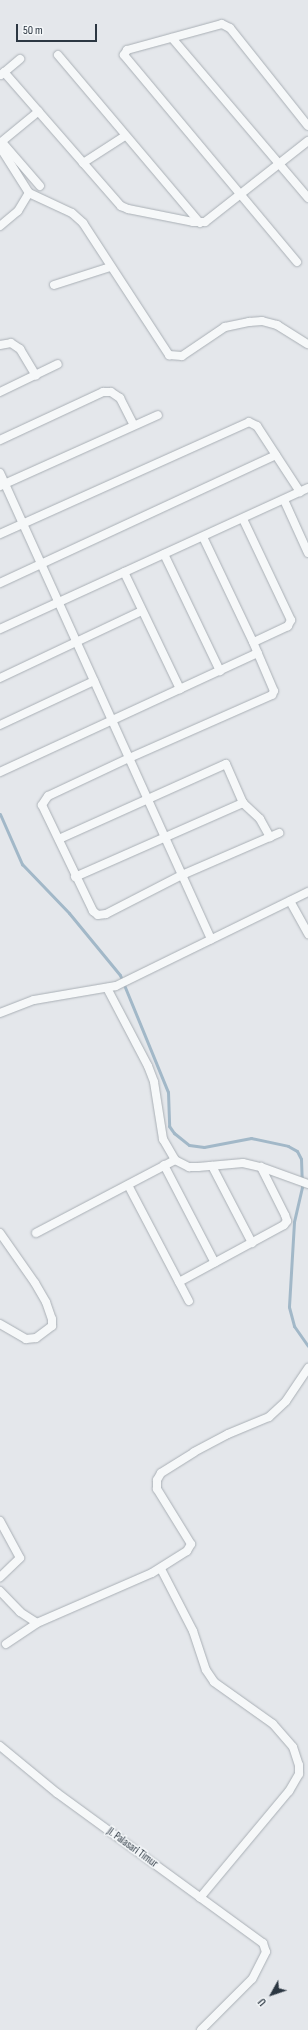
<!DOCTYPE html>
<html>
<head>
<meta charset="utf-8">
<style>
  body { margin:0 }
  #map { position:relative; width:308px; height:2030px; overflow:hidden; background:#e4e7eb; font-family:"Sofia Sans Condensed",sans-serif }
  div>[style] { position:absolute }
  .stream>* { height:3px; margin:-1.5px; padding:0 1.5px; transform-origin:1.5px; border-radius:1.5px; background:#a2b8c8 }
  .roads { filter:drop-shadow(0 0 1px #a9afb5) drop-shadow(0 0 1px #a9afb5) }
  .minor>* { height:8px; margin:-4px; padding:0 4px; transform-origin:4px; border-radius:4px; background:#f6f8f9 }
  span { translate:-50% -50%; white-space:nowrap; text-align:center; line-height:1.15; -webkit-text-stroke:3.5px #f3f6f8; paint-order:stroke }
  .street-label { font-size:11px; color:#2c3742 }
  .north { position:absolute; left:252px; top:1974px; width:40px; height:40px; -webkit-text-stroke:3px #f3f6f8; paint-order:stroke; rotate:230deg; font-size:11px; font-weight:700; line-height:16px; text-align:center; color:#2c3742 }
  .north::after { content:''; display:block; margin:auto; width:14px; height:18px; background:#2c3742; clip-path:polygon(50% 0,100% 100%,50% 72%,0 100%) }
  .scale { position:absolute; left:16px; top:24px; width:81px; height:18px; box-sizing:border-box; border:2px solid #2c3742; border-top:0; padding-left:5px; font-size:12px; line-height:14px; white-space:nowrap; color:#2c3742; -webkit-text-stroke:3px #f3f6f8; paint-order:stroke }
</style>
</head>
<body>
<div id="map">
  <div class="stream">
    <i style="left:0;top:814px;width:55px;rotate:66.3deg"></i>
    <i style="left:22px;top:864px;width:68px;rotate:46.2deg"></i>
    <i style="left:69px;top:913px;width:80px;rotate:50.6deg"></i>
    <i style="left:120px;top:975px;width:126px;rotate:67.7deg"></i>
    <i style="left:168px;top:1092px;width:34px;rotate:88deg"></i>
    <i style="left:169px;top:1126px;width:9px;rotate:54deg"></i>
    <i style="left:174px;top:1133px;width:19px;rotate:39deg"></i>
    <i style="left:189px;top:1145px;width:15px;rotate:8deg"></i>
    <i style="left:204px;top:1147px;width:48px;rotate:-10.8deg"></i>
    <i style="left:251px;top:1138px;width:38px;rotate:12deg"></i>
    <i style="left:288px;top:1146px;width:10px;rotate:29deg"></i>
    <i style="left:297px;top:1151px;width:9px;rotate:63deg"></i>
    <i style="left:301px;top:1159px;width:28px;rotate:88deg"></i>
    <i style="left:302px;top:1187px;width:36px;rotate:103deg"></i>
    <i style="left:294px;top:1222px;width:85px;rotate:93.4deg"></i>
    <i style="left:289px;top:1307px;width:20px;rotate:75deg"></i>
    <i style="left:294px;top:1326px;width:24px;rotate:55deg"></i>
  </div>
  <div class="roads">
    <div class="minor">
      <i style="left:172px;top:38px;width:210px;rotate:49.6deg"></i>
      <i style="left:58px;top:55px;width:220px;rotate:49.8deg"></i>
      <i style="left:4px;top:72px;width:178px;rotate:48.9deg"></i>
      <i style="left:121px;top:206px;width:8px;rotate:23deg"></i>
      <i style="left:128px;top:209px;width:66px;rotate:11.3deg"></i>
      <i style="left:193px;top:222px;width:12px"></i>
      <i style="left:205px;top:222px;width:131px;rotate:-38.2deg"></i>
      <i style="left:1px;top:75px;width:25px;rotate:-40deg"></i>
      <i style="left:2px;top:142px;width:58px;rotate:49.2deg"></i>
      <i style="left:0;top:143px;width:50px;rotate:-39.4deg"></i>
      <i style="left:0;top:147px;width:54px;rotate:57.8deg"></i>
      <i style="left:29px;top:193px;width:47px;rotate:24.9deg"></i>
      <i style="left:72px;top:213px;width:15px;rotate:42deg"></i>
      <i style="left:83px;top:223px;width:158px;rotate:56.9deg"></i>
      <i style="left:169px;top:355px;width:13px;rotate:4deg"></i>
      <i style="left:182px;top:356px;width:52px;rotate:-34deg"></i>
      <i style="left:225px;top:327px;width:25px;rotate:-12deg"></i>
      <i style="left:249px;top:322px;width:13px;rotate:-4deg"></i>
      <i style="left:262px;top:321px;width:16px;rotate:15deg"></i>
      <i style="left:277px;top:325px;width:36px;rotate:32deg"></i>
      <i style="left:83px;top:163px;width:50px;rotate:-32.7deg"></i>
      <i style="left:0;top:226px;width:23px;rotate:-40deg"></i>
      <i style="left:18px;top:211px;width:21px;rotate:-59deg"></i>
      <i style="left:297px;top:262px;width:270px;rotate:-129.9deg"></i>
      <i style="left:124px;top:55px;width:6px;rotate:-59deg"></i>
      <i style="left:127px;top:50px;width:98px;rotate:-15.3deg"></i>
      <i style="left:222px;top:24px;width:9px;rotate:27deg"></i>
      <i style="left:230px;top:28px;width:125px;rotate:51.5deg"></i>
      <i style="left:54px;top:285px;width:59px;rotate:-17.8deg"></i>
      <i style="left:0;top:345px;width:11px;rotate:-10deg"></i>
      <i style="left:11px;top:343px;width:11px;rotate:34deg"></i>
      <i style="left:20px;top:349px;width:31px;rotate:59deg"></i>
      <i style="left:0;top:392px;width:64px;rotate:-25.8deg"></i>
      <i style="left:0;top:440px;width:114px;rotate:-25deg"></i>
      <i style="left:103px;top:392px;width:8px"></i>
      <i style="left:111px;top:392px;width:11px;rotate:34deg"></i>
      <i style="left:120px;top:398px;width:30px;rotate:63deg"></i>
      <i style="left:0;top:473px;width:512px;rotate:65.64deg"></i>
      <i style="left:0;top:486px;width:173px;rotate:-24.2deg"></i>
      <i style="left:284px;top:500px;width:58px;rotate:65.6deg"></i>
      <i style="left:243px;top:519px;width:112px;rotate:64.6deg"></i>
      <i style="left:291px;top:620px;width:7px;rotate:117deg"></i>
      <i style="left:288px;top:626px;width:38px;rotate:155deg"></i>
      <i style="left:253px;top:642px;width:53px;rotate:66.8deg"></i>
      <i style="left:274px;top:691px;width:4px;rotate:117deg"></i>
      <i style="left:272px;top:695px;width:156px;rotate:156.2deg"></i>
      <i style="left:129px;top:758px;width:89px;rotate:154.9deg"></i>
      <i style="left:48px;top:796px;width:11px;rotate:124deg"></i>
      <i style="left:42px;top:805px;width:118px;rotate:64.3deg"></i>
      <i style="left:93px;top:911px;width:6px;rotate:39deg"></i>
      <i style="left:98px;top:915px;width:8px;rotate:-7deg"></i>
      <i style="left:106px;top:914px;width:85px;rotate:-27.2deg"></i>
      <i style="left:182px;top:875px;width:106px;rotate:-23.4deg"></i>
      <i style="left:0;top:534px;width:273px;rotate:-24.2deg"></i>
      <i style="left:249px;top:422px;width:9px;rotate:27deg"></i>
      <i style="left:257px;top:426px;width:79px;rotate:56.9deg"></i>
      <i style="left:203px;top:537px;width:116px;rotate:64.5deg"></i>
      <i style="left:164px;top:554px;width:130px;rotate:64.4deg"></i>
      <i style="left:124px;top:572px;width:130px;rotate:64.4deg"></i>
      <i style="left:0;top:583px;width:304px;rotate:-24.9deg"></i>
      <i style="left:0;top:629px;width:339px;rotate:-24.6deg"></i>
      <i style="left:0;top:678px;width:157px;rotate:-25.3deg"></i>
      <i style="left:0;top:725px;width:104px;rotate:-25.1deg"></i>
      <i style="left:0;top:772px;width:284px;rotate:-24.8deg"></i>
      <i style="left:59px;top:839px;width:183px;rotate:-24.2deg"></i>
      <i style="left:226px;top:764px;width:43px;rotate:66.4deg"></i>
      <i style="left:243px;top:803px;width:23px;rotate:43deg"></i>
      <i style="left:260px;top:819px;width:21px;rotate:61deg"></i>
      <i style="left:75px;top:877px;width:184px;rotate:-23.8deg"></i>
      <i style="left:290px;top:901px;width:38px;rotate:61deg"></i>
      <i style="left:107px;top:988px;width:88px;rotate:62.3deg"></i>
      <i style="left:148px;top:1066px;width:17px;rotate:69deg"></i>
      <i style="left:154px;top:1082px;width:58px;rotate:81deg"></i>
      <i style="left:163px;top:1139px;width:24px;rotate:60deg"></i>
      <i style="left:175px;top:1160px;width:16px;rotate:27deg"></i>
      <i style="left:189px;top:1167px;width:9px"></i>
      <i style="left:198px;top:1167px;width:45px;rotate:-5.1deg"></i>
      <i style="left:243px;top:1163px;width:18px;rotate:13deg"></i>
      <i style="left:261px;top:1167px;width:50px;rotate:19.9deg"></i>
      <i style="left:0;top:1013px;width:36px;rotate:-21deg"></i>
      <i style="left:34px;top:1000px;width:83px;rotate:-9.7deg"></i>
      <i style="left:116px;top:986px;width:214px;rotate:-26.1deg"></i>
      <i style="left:164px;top:1165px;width:110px;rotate:62.5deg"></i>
      <i style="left:212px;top:1166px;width:87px;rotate:62.5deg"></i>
      <i style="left:128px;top:1185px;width:131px;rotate:62.3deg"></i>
      <i style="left:0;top:1233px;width:61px;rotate:55deg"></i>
      <i style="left:35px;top:1283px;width:22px;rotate:60deg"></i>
      <i style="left:46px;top:1302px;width:18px;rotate:71deg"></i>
      <i style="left:52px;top:1319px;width:7px;rotate:90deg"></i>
      <i style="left:52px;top:1326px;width:20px;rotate:143deg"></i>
      <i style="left:36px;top:1338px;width:10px;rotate:174deg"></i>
      <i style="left:26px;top:1339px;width:30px;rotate:-150deg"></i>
      <i style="left:36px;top:1233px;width:157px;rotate:-27.7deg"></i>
      <i style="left:179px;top:1282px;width:119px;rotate:-28.5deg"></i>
      <i style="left:284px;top:1225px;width:5px;rotate:-53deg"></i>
      <i style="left:287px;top:1221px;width:6px;rotate:-108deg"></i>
      <i style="left:285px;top:1215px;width:54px;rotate:-116.6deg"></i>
      <i style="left:0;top:1521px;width:42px;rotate:61.6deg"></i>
      <i style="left:20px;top:1558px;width:28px;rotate:136deg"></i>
      <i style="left:161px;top:1569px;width:70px;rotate:62.7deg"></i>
      <i style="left:193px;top:1631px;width:41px;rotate:71.6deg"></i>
      <i style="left:206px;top:1670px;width:14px;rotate:56deg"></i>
      <i style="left:214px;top:1682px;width:72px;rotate:35.4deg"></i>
      <i style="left:273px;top:1724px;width:30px;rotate:49deg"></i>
      <i style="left:293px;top:1747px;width:19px;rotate:72deg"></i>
      <i style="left:299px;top:1765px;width:9px;rotate:90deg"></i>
      <i style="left:299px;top:1774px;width:20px;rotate:120deg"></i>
      <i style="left:289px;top:1791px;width:139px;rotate:129.8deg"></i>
      <i style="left:0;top:1591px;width:29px;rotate:46deg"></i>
      <i style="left:20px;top:1612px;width:20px;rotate:33deg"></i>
      <i style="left:37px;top:1623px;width:125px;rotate:-23.5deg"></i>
      <i style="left:152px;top:1573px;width:41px;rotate:-32.2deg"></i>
      <i style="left:187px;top:1551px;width:8px;rotate:-60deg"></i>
      <i style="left:191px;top:1544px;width:65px;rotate:-121.7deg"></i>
      <i style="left:157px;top:1489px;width:9px;rotate:-90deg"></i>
      <i style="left:157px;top:1480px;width:8px;rotate:-60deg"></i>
      <i style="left:161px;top:1473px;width:39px;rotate:-32deg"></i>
      <i style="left:194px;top:1452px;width:38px;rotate:-28deg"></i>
      <i style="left:228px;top:1434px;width:44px;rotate:-22.5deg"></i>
      <i style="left:269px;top:1417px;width:23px;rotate:-43deg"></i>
      <i style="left:286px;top:1401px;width:40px;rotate:-56deg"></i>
      <i style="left:6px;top:1644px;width:37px;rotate:-34deg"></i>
      <i style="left:0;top:1746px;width:74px;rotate:39.5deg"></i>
      <i style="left:57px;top:1793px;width:255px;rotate:36.1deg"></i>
      <i style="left:263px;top:1943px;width:9px;rotate:72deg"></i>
      <i style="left:266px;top:1952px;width:30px;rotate:117deg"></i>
      <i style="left:252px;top:1979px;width:72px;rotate:135deg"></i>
    </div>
  </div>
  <div class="street-label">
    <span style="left:132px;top:1848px;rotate:36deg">Jl. Palasari Timur</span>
  </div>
  <div class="north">U</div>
  <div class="scale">50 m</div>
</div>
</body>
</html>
